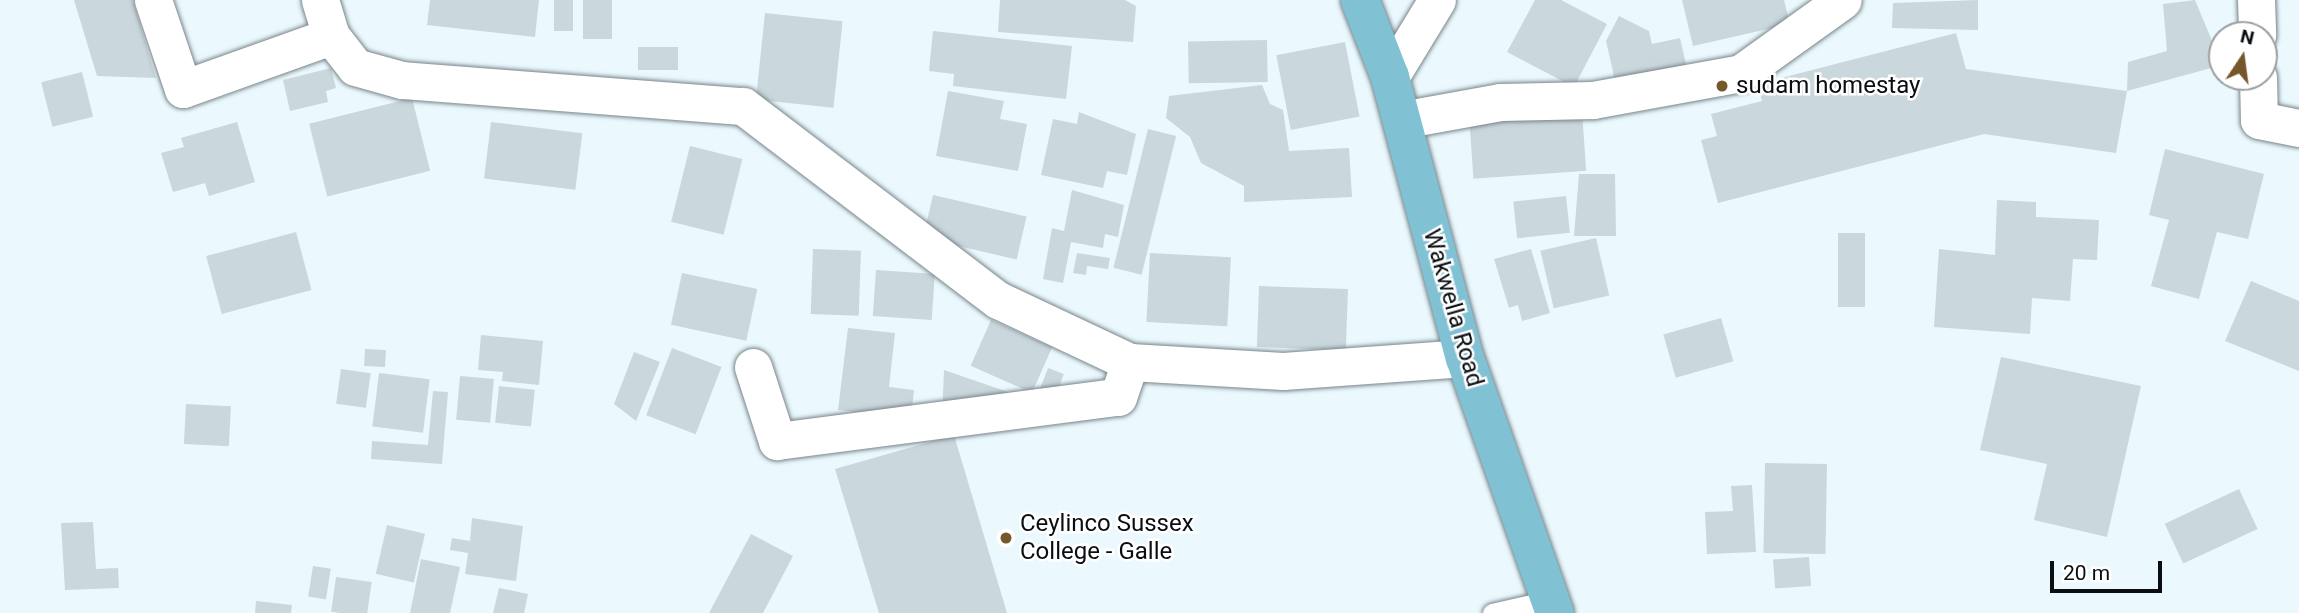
<!DOCTYPE html>
<html>
<head>
<meta charset="utf-8">
<style>
  body { margin:0 }
  #map { position:relative; width:2299px; height:613px; overflow:hidden; background:#ebf9fe; font-family:Roboto,sans-serif }
  div>[style] { position:absolute }
  .building>* { inset:0; background:#cad7dc; transform-origin:0 0 }
  .roads { filter:drop-shadow(0 0 2px #78858a) drop-shadow(0 0 2px #78858a) }
  .lane>* { height:19px; margin:-9.5px; padding:0 9.5px; transform-origin:9.5px; border-radius:9.5px; background:#fff }
  .street>* { height:37px; margin:-18.5px; padding:0 18.5px; transform-origin:18.5px; border-radius:18.5px; background:#fff }
  .primary>* { height:38px; margin:-19px; padding:0 19px; transform-origin:19px; border-radius:19px; background:#81c1d4 }
  .dots>* { width:19px; height:19px; translate:-50% -50%; box-sizing:border-box; border:4px solid #fff; border-radius:50% }
  span { translate:-50% -50%; white-space:nowrap; text-align:center; line-height:1.15; -webkit-text-stroke:5px #fff; paint-order:stroke }
  .poi-label { font-size:24px; color:#0a0e10 }
  .left { translate:0 -50%; text-align:left }
  .street-label { font-size:24px; color:#0a0e10 }
  .north { position:absolute; left:2208px; top:21px; width:70px; height:70px; box-sizing:border-box; background:#fff; border:2px solid #9d9f9f; border-radius:50%; rotate:13deg; font-size:19px; font-weight:700; line-height:28px; text-align:center; color:#0a0e10 }
  .north::after { content:''; display:block; margin:auto; width:24px; height:32px; background:#76572c; clip-path:polygon(50% 0,100% 100%,50% 72%,0 100%) }
  .scale { position:absolute; left:2050px; top:561px; width:112px; height:32px; box-sizing:border-box; border:4px solid #0a0e10; border-top:0; padding-left:9px; font-size:21px; line-height:24px; white-space:nowrap; color:#0a0e10; -webkit-text-stroke:5px #fff; paint-order:stroke }
</style>
</head>
<body>
<div id="map">
  <div class="building">
    <i style="clip-path:polygon(74px 0,133px 0,156px 78px,97px 76px)"></i>
    <i style="clip-path:polygon(430px 0,539px 0,535px 37px,427px 25px)"></i>
    <i style="left:554px;top:0;width:19px;height:31px"></i>
    <i style="left:583px;top:0;width:29px;height:39px"></i>
    <i style="clip-path:polygon(1000px 0,1125px 0,1136px 6px,1133px 42px,998px 32px)"></i>
    <i style="clip-path:polygon(1535px 0,1561px 0,1607px 24px,1574px 87px,1507px 52px)"></i>
    <i style="clip-path:polygon(1682px 0,1784px 0,1790px 24px,1693px 46px)"></i>
    <i style="clip-path:polygon(1978px 0,1978px 30px,1892px 28px,1893px 3px)"></i>
    <i style="clip-path:polygon(2195px 0,2222px 65px,2127px 91px,2128px 62px,2167px 51px,2163px 4px)"></i>
    <i style="left:765px;top:13px;width:78px;height:87px;rotate:6deg"></i>
    <i style="clip-path:polygon(1619px 16px,1649px 31px,1652px 44px,1680px 38px,1688px 73px,1617px 89px,1606px 41px)"></i>
    <i style="clip-path:polygon(933px 31px,1072px 46px,1066px 99px,953px 86px,954px 74px,929px 71px)"></i>
    <i style="clip-path:polygon(1956px 33px,1966px 69px,2127px 91px,2116px 153px,1984px 134px,1718px 203px,1701px 140px,1717px 136px,1711px 114px,1762px 101px,1758px 84px)"></i>
    <i style="left:1267px;top:40px;width:42px;height:79px;rotate:89deg"></i>
    <i style="left:1345px;top:42px;width:76px;height:70px;rotate:79deg"></i>
    <i style="left:638px;top:47px;width:40px;height:23px"></i>
    <i style="clip-path:polygon(331px 68px,336px 88px,326px 91px,328px 102px,290px 111px,283px 80px)"></i>
    <i style="left:82px;top:72px;width:46px;height:42px;rotate:76deg"></i>
    <i style="clip-path:polygon(1262px 85px,1270px 104px,1283px 110px,1289px 151px,1349px 148px,1352px 197px,1244px 202px,1244px 186px,1201px 163px,1190px 137px,1166px 118px,1169px 96px)"></i>
    <i style="clip-path:polygon(948px 91px,1004px 101px,1000px 119px,1027px 124px,1018px 171px,936px 156px)"></i>
    <i style="left:412px;top:98px;width:75px;height:106px;rotate:76deg"></i>
    <i style="left:1582px;top:111px;width:60px;height:113px;rotate:86deg"></i>
    <i style="clip-path:polygon(1079px 112px,1136px 134px,1127px 175px,1107px 171px,1103px 188px,1041px 175px,1053px 119px,1077px 124px)"></i>
    <i style="clip-path:polygon(237px 122px,255px 182px,209px 196px,205px 183px,173px 192px,161px 153px,184px 147px,181px 138px)"></i>
    <i style="left:491px;top:122px;width:92px;height:57px;rotate:7deg"></i>
    <i style="left:1148px;top:129px;width:29px;height:143px;rotate:14deg"></i>
    <i style="left:690px;top:146px;width:54px;height:78px;rotate:14deg"></i>
    <i style="clip-path:polygon(2165px 149px,2264px 174px,2248px 239px,2217px 232px,2199px 299px,2151px 286px,2169px 220px,2149px 215px)"></i>
    <i style="clip-path:polygon(1579px 174px,1615px 174px,1616px 236px,1574px 236px)"></i>
    <i style="clip-path:polygon(1072px 190px,1124px 205px,1118px 237px,1105px 234px,1103px 248px,1071px 242px,1063px 283px,1043px 279px,1052px 228px,1064px 231px)"></i>
    <i style="left:933px;top:195px;width:96px;height:44px;rotate:13deg"></i>
    <i style="left:1566px;top:196px;width:37px;height:53px;rotate:84deg"></i>
    <i style="clip-path:polygon(1997px 200px,2036px 202px,2036px 217px,2099px 220px,2097px 260px,2073px 259px,2070px 301px,2032px 298px,2030px 334px,1934px 327px,1939px 249px,1995px 255px)"></i>
    <i style="left:296px;top:232px;width:60px;height:93px;rotate:75deg"></i>
    <i style="left:1838px;top:233px;width:27px;height:74px"></i>
    <i style="left:1596px;top:238px;width:59px;height:57px;rotate:77deg"></i>
    <i style="left:813px;top:249px;width:48px;height:65px;rotate:2deg"></i>
    <i style="clip-path:polygon(1531px 249px,1550px 313px,1522px 321px,1518px 305px,1509px 308px,1494px 259px)"></i>
    <i style="clip-path:polygon(1077px 253px,1110px 258px,1108px 269px,1087px 266px,1086px 275px,1073px 273px)"></i>
    <i style="left:1150px;top:253px;width:81px;height:69px;rotate:3deg"></i>
    <i style="left:876px;top:270px;width:59px;height:46px;rotate:4deg"></i>
    <i style="left:682px;top:273px;width:77px;height:53px;rotate:12deg"></i>
    <i style="clip-path:polygon(2251px 281px,2299px 301px,2299px 371px,2225px 341px)"></i>
    <i style="left:1259px;top:286px;width:89px;height:61px;rotate:2deg"></i>
    <i style="left:1721px;top:318px;width:45px;height:60px;rotate:74deg"></i>
    <i style="left:991px;top:320px;width:67px;height:50px;rotate:24deg"></i>
    <i style="clip-path:polygon(848px 328px,895px 333px,889px 387px,914px 390px,911px 418px,838px 410px)"></i>
    <i style="clip-path:polygon(481px 335px,543px 341px,539px 385px,502px 381px,503px 372px,478px 370px)"></i>
    <i style="left:672px;top:348px;width:53px;height:72px;rotate:21deg"></i>
    <i style="left:365px;top:349px;width:21px;height:17px;rotate:3deg"></i>
    <i style="clip-path:polygon(634px 352px,660px 362px,636px 421px,614px 404px)"></i>
    <i style="clip-path:polygon(2001px 357px,2141px 386px,2107px 537px,2034px 520px,2047px 464px,1980px 450px)"></i>
    <i style="left:1048px;top:368px;width:17px;height:29px;rotate:21deg"></i>
    <i style="left:341px;top:369px;width:30px;height:35px;rotate:8deg"></i>
    <i style="clip-path:polygon(944px 370px,1031px 400px,942px 419px)"></i>
    <i style="left:379px;top:373px;width:51px;height:54px;rotate:7deg"></i>
    <i style="left:460px;top:376px;width:34px;height:44px;rotate:5deg"></i>
    <i style="left:499px;top:386px;width:36px;height:37px;rotate:6deg"></i>
    <i style="clip-path:polygon(433px 391px,448px 392px,442px 464px,371px 459px,372px 441px,428px 445px)"></i>
    <i style="left:186px;top:404px;width:45px;height:40px;rotate:3deg"></i>
    <i style="clip-path:polygon(954px 435px,1007px 613px,879px 613px,835px 469px)"></i>
    <i style="left:1765px;top:463px;width:62px;height:90px;rotate:1deg"></i>
    <i style="clip-path:polygon(1752px 485px,1756px 552px,1707px 554px,1705px 512px,1733px 511px,1731px 486px)"></i>
    <i style="left:2239px;top:489px;width:44px;height:82px;rotate:65deg"></i>
    <i style="clip-path:polygon(472px 518px,523px 526px,516px 581px,465px 574px,468px 553px,450px 550px,452px 538px,470px 541px)"></i>
    <i style="clip-path:polygon(93px 522px,96px 569px,118px 568px,119px 588px,65px 590px,61px 523px)"></i>
    <i style="left:387px;top:525px;width:39px;height:50px;rotate:13deg"></i>
    <i style="clip-path:polygon(751px 534px,793px 556px,763px 613px,709px 613px)"></i>
    <i style="left:1809px;top:557px;width:29px;height:36px;rotate:86deg"></i>
    <i style="clip-path:polygon(421px 559px,460px 567px,450px 613px,410px 613px)"></i>
    <i style="left:313px;top:566px;width:18px;height:31px;rotate:9deg"></i>
    <i style="left:336px;top:577px;width:36px;height:35px;rotate:8deg"></i>
    <i style="clip-path:polygon(499px 588px,528px 594px,524px 613px,493px 613px)"></i>
    <i style="clip-path:polygon(256px 601px,292px 605px,291px 613px,255px 613px)"></i>
  </div>
  <div class="roads">
    <div class="lane">
      <i style="left:1492px;top:613px;width:58px;rotate:-12.8deg"></i>
    </div>
    <div class="street">
      <i style="left:153px;top:0;width:94px;rotate:71.4deg"></i>
      <i style="left:183px;top:89px;width:157px;rotate:-19.7deg"></i>
      <i style="left:320px;top:0;width:38px;rotate:73deg"></i>
      <i style="left:331px;top:36px;width:39px;rotate:52deg"></i>
      <i style="left:355px;top:67px;width:49px;rotate:15.5deg"></i>
      <i style="left:402px;top:80px;width:342px;rotate:4.4deg"></i>
      <i style="left:743px;top:106px;width:320px;rotate:37.3deg"></i>
      <i style="left:998px;top:300px;width:146px;rotate:25.2deg"></i>
      <i style="left:1130px;top:362px;width:153px;rotate:3.4deg"></i>
      <i style="left:1283px;top:371px;width:182px;rotate:-4.1deg"></i>
      <i style="left:2256px;top:0;width:35px;rotate:88deg"></i>
      <i style="left:1390px;top:77px;width:90px;rotate:-58.6deg"></i>
      <i style="left:2258px;top:77px;width:43px;rotate:88.7deg"></i>
      <i style="left:2259px;top:120px;width:41px;rotate:11.3deg"></i>
      <i style="left:1401px;top:120px;width:101px;rotate:-10.3deg"></i>
      <i style="left:1500px;top:102px;width:93px;rotate:-1.2deg"></i>
      <i style="left:1593px;top:100px;width:150px;rotate:-10.3deg"></i>
      <i style="left:1741px;top:73px;width:125px;rotate:-35.6deg"></i>
      <i style="left:753px;top:367px;width:78px;rotate:72deg"></i>
      <i style="left:777px;top:441px;width:344px;rotate:-7.4deg"></i>
      <i style="left:1118px;top:397px;width:37px;rotate:-71deg"></i>
    </div>
    <div class="primary">
      <i style="left:1360px;top:0;width:83px;rotate:68.7deg"></i>
      <i style="left:1390px;top:77px;width:291px;rotate:75.1deg"></i>
      <i style="left:1465px;top:358px;width:270px;rotate:70.6deg"></i>
    </div>
  </div>
  <div class="dots">
    <i style="left:1722px;top:86px;background:#76572c"></i>
    <i style="left:1006px;top:538px;background:#76572c"></i>
  </div>
  <div class="poi-label">
    <span class="left" style="left:1736px;top:86px">sudam homestay</span>
    <span class="left" style="left:1020px;top:538px">Ceylinco Sussex<br>College - Galle</span>
  </div>
  <div class="street-label">
    <span style="left:1453px;top:308px;rotate:74deg">Wakwella Road</span>
  </div>
  <div class="north">N</div>
  <div class="scale">20 m</div>
</div>
</body>
</html>
